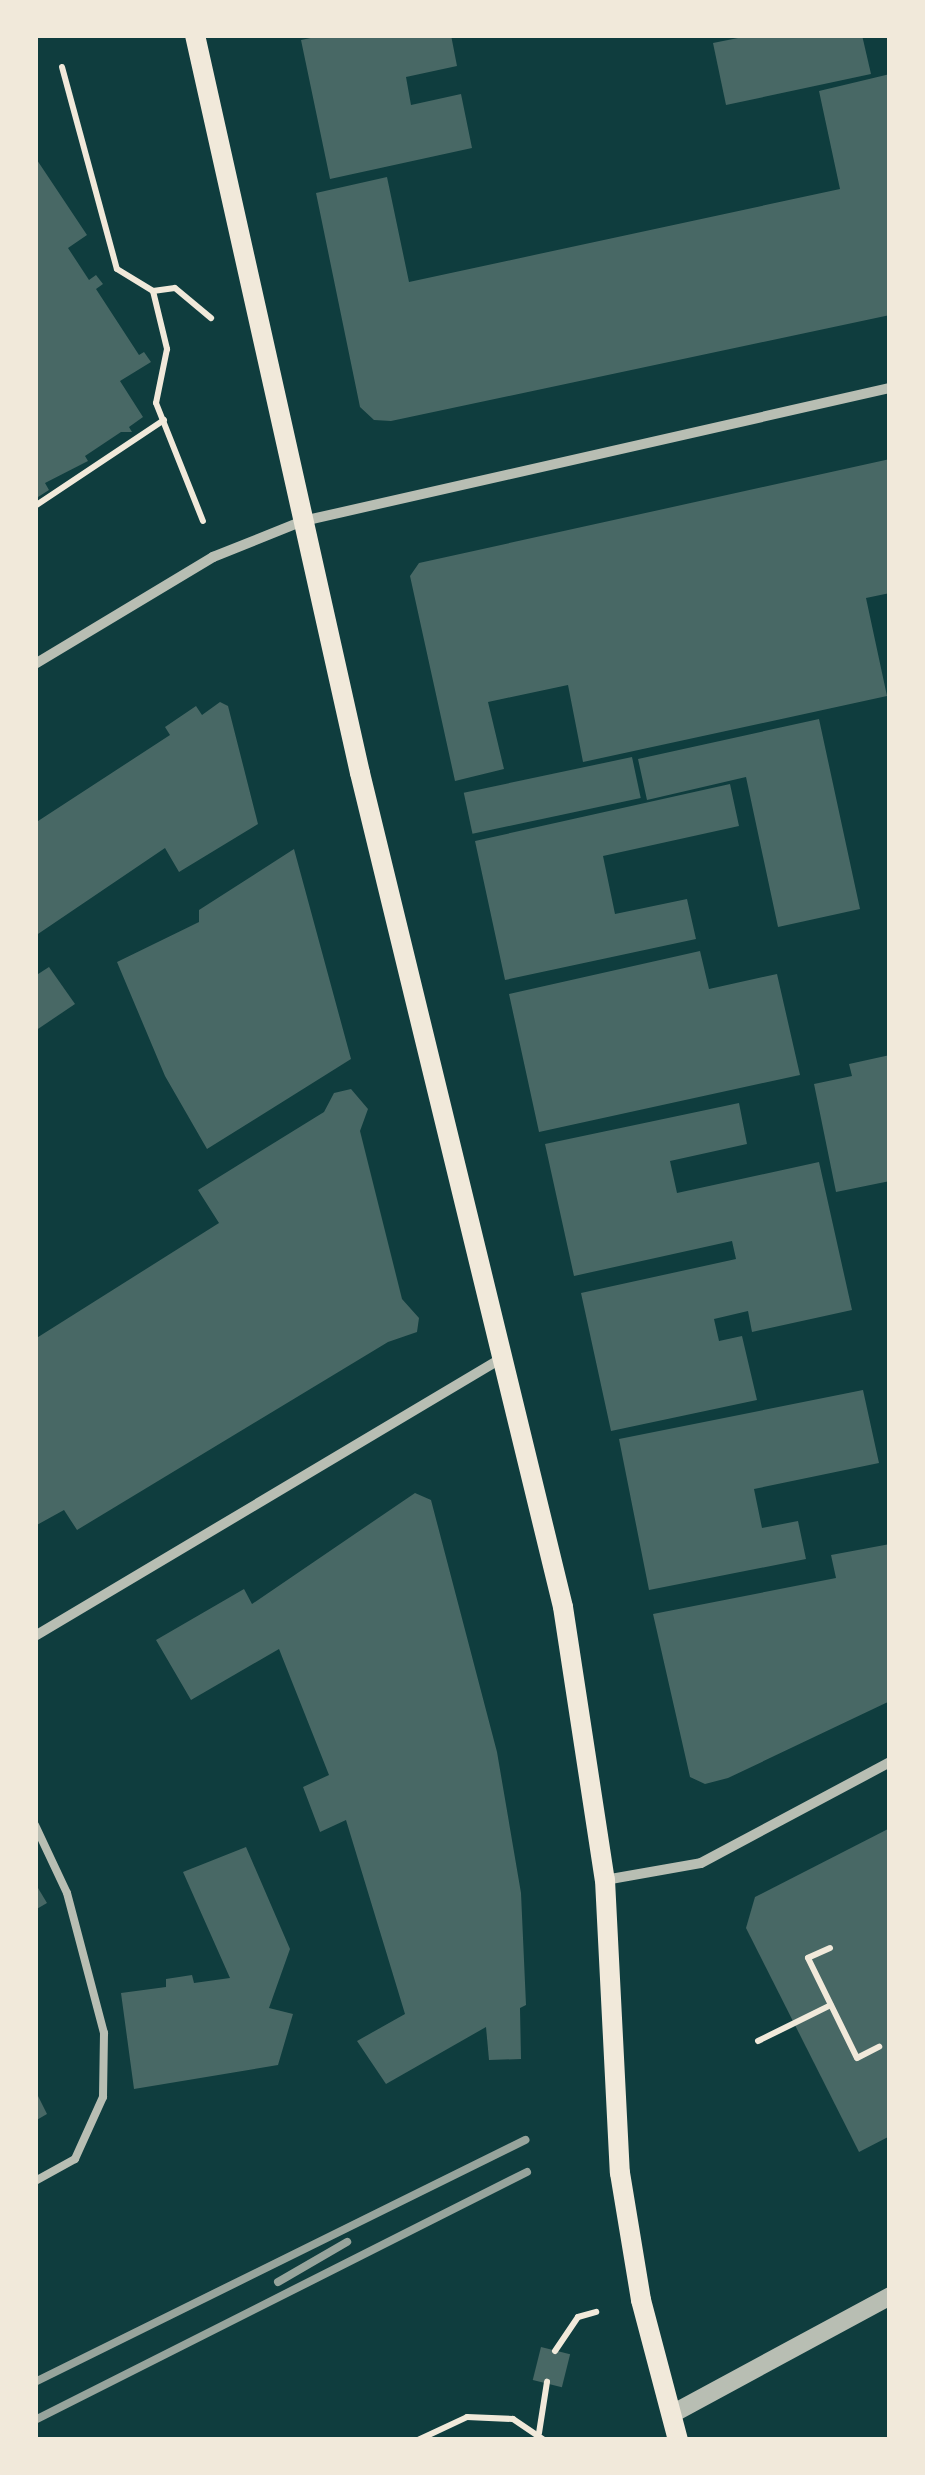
<!DOCTYPE html>
<html>
<head>
<meta charset="utf-8">
<style>
  body { margin:0 }
  #map { position:relative; width:925px; height:2475px; overflow:hidden; background:#0f3d3e; font-family:"DejaVu Sans",sans-serif }
  div>[style] { position:absolute }
  .building>* { inset:0; background:#486865; transform-origin:0 0 }
  .path>* { height:6px; margin:-3px; padding:0 3px; transform-origin:3px; border-radius:3px; background:#f1e9da }
  .service>* { height:8px; margin:-4px; padding:0 4px; transform-origin:4px; border-radius:4px; background:#b8beb3 }
  .minor>* { height:10px; margin:-5px; padding:0 5px; transform-origin:5px; border-radius:5px; background:#b8beb3 }
  .tertiary>* { height:18px; margin:-9px; padding:0 9px; transform-origin:9px; border-radius:9px; background:#b8beb3 }
  .secondary>* { height:20px; margin:-10px; padding:0 10px; transform-origin:10px; border-radius:10px; background:#f1e9da }
  .rail>* { height:8px; margin:-4px; padding:0 4px; transform-origin:4px; border-radius:4px; background:#97a49c }
  span { translate:-50% -50%; white-space:nowrap; text-align:center; line-height:1.15; -webkit-text-stroke:8px #f1e9da; paint-order:stroke }
  .frame { position:absolute; inset:0; border:38px solid #f1e9da; pointer-events:none }
</style>
</head>
<body>
<div id="map">
  <div class="building">
    <i style="clip-path:polygon(325px 35px,451px 35px,457px 66px,406px 77px,411px 105px,461px 94px,472px 148px,330px 179px,301px 40px)"></i>
    <i style="clip-path:polygon(753px 35px,862px 35px,871px 74px,726px 105px,713px 43px)"></i>
    <i style="clip-path:polygon(890px 74px,890px 315px,391px 421px,374px 420px,360px 407px,316px 193px,387px 177px,409px 282px,840px 189px,819px 91px)"></i>
    <i style="clip-path:polygon(35px 157px,87px 235px,68px 248px,89px 280px,96px 275px,103px 284px,96px 289px,139px 355px,144px 352px,151px 362px,120px 381px,143px 417px,129px 427px,132px 432px,121px 432px,85px 456px,88px 461px,45px 483px,49px 490px,38px 497px)"></i>
    <i style="clip-path:polygon(890px 459px,890px 593px,866px 598px,887px 696px,583px 762px,568px 685px,488px 702px,504px 769px,455px 781px,410px 576px,419px 563px)"></i>
    <i style="clip-path:polygon(220px 702px,228px 706px,258px 824px,179px 872px,165px 848px,35px 936px,35px 823px,170px 735px,165px 727px,196px 706px,202px 715px)"></i>
    <i style="clip-path:polygon(819px 719px,860px 909px,778px 927px,746px 777px,647px 800px,638px 759px)"></i>
    <i style="left:632px;top:757px;width:42px;height:172px;rotate:78deg"></i>
    <i style="clip-path:polygon(730px 784px,739px 826px,603px 856px,615px 914px,687px 899px,696px 939px,505px 980px,475px 841px)"></i>
    <i style="clip-path:polygon(294px 849px,351px 1059px,207px 1149px,165px 1076px,117px 962px,199px 922px,199px 910px)"></i>
    <i style="clip-path:polygon(700px 951px,709px 989px,777px 974px,800px 1075px,539px 1132px,509px 994px)"></i>
    <i style="clip-path:polygon(49px 967px,75px 1004px,35px 1031px,35px 976px)"></i>
    <i style="clip-path:polygon(890px 1055px,890px 1181px,836px 1192px,814px 1084px,852px 1076px,849px 1064px)"></i>
    <i style="clip-path:polygon(351px 1089px,368px 1109px,360px 1131px,402px 1299px,419px 1318px,417px 1332px,388px 1342px,77px 1530px,64px 1510px,35px 1526px,35px 1339px,219px 1223px,198px 1190px,324px 1112px,334px 1093px)"></i>
    <i style="clip-path:polygon(739px 1103px,747px 1144px,670px 1161px,677px 1193px,819px 1162px,852px 1310px,752px 1332px,748px 1311px,714px 1319px,719px 1341px,742px 1336px,757px 1400px,611px 1431px,581px 1293px,736px 1259px,732px 1241px,574px 1276px,545px 1144px)"></i>
    <i style="clip-path:polygon(863px 1390px,879px 1463px,754px 1489px,762px 1528px,798px 1521px,806px 1559px,649px 1590px,619px 1439px)"></i>
    <i style="clip-path:polygon(415px 1493px,431px 1500px,497px 1752px,521px 1893px,526px 2005px,520px 2008px,521px 2059px,489px 2060px,486px 2027px,386px 2084px,357px 2041px,405px 2014px,346px 1820px,320px 1832px,303px 1787px,329px 1775px,279px 1649px,191px 1700px,156px 1640px,244px 1589px,252px 1604px)"></i>
    <i style="clip-path:polygon(890px 1544px,890px 1701px,728px 1778px,705px 1784px,690px 1777px,653px 1614px,836px 1578px,831px 1555px)"></i>
    <i style="clip-path:polygon(890px 1828px,890px 2136px,859px 2152px,746px 1928px,755px 1897px)"></i>
    <i style="clip-path:polygon(246px 1847px,290px 1949px,269px 2008px,293px 2014px,278px 2065px,134px 2089px,121px 1993px,166px 1987px,166px 1979px,192px 1975px,194px 1983px,230px 1978px,183px 1872px)"></i>
    <i style="clip-path:polygon(35px 1883px,47px 1903px,35px 1910px)"></i>
    <i style="clip-path:polygon(35px 2090px,47px 2114px,35px 2121px)"></i>
    <i style="left:541px;top:2347px;width:30px;height:34px;rotate:14deg"></i>
  </div>
  <div class="path">
    <i style="left:62px;top:67px;width:209px;rotate:74.8deg"></i>
    <i style="left:117px;top:269px;width:42px;rotate:31.4deg"></i>
    <i style="left:153px;top:291px;width:60px;rotate:76.4deg"></i>
    <i style="left:167px;top:349px;width:55px;rotate:101.5deg"></i>
    <i style="left:156px;top:403px;width:127px;rotate:68.3deg"></i>
    <i style="left:153px;top:291px;width:22px;rotate:-8deg"></i>
    <i style="left:175px;top:288px;width:47px;rotate:39.8deg"></i>
    <i style="left:35px;top:506px;width:155px;rotate:-33.7deg"></i>
    <i style="left:830px;top:1948px;width:24px;rotate:156deg"></i>
    <i style="left:808px;top:1958px;width:111px;rotate:63.9deg"></i>
    <i style="left:857px;top:2058px;width:25px;rotate:-27deg"></i>
    <i style="left:758px;top:2041px;width:81px;rotate:-26.3deg"></i>
    <i style="left:555px;top:2351px;width:41px;rotate:-55.9deg"></i>
    <i style="left:578px;top:2317px;width:19px;rotate:-16deg"></i>
    <i style="left:539px;top:2433px;width:52px;rotate:-81.1deg"></i>
    <i style="left:418px;top:2440px;width:54px;rotate:-25.1deg"></i>
    <i style="left:467px;top:2417px;width:46px;rotate:2.5deg"></i>
    <i style="left:513px;top:2419px;width:37px;rotate:34deg"></i>
  </div>
  <div class="service">
    <i style="left:35px;top:1825px;width:75px;rotate:64.8deg"></i>
    <i style="left:67px;top:1893px;width:145px;rotate:75.2deg"></i>
    <i style="left:104px;top:2033px;width:64px;rotate:90.9deg"></i>
    <i style="left:103px;top:2097px;width:68px;rotate:114.3deg"></i>
    <i style="left:75px;top:2159px;width:46px;rotate:151.2deg"></i>
  </div>
  <div class="minor">
    <i style="left:35px;top:664px;width:208px;rotate:-31deg"></i>
    <i style="left:213px;top:557px;width:97px;rotate:-21.8deg"></i>
    <i style="left:303px;top:521px;width:602px;rotate:-12.77deg"></i>
    <i style="left:35px;top:1636px;width:543px;rotate:-30.76deg"></i>
    <i style="left:605px;top:1880px;width:97px;rotate:-10deg"></i>
    <i style="left:701px;top:1863px;width:214px;rotate:-28.1deg"></i>
  </div>
  <div class="tertiary">
    <i style="left:672px;top:2414px;width:248px;rotate:-28.4deg"></i>
  </div>
  <div class="secondary">
    <i style="left:195px;top:35px;width:756px;rotate:77.4deg"></i>
    <i style="left:360px;top:773px;width:858px;rotate:76.32deg"></i>
    <i style="left:563px;top:1607px;width:276px;rotate:81.3deg"></i>
    <i style="left:605px;top:1880px;width:293px;rotate:87.1deg"></i>
    <i style="left:620px;top:2173px;width:129px;rotate:80.6deg"></i>
    <i style="left:641px;top:2300px;width:145px;rotate:75.2deg"></i>
  </div>
  <div class="rail">
    <i style="left:278px;top:2282px;width:80px;rotate:-30.1deg"></i>
    <i style="left:35px;top:2382px;width:547px;rotate:-26.28deg"></i>
    <i style="left:35px;top:2420px;width:551px;rotate:-26.75deg"></i>
  </div>
  <div class="frame"></div>
</div>
</body>
</html>
